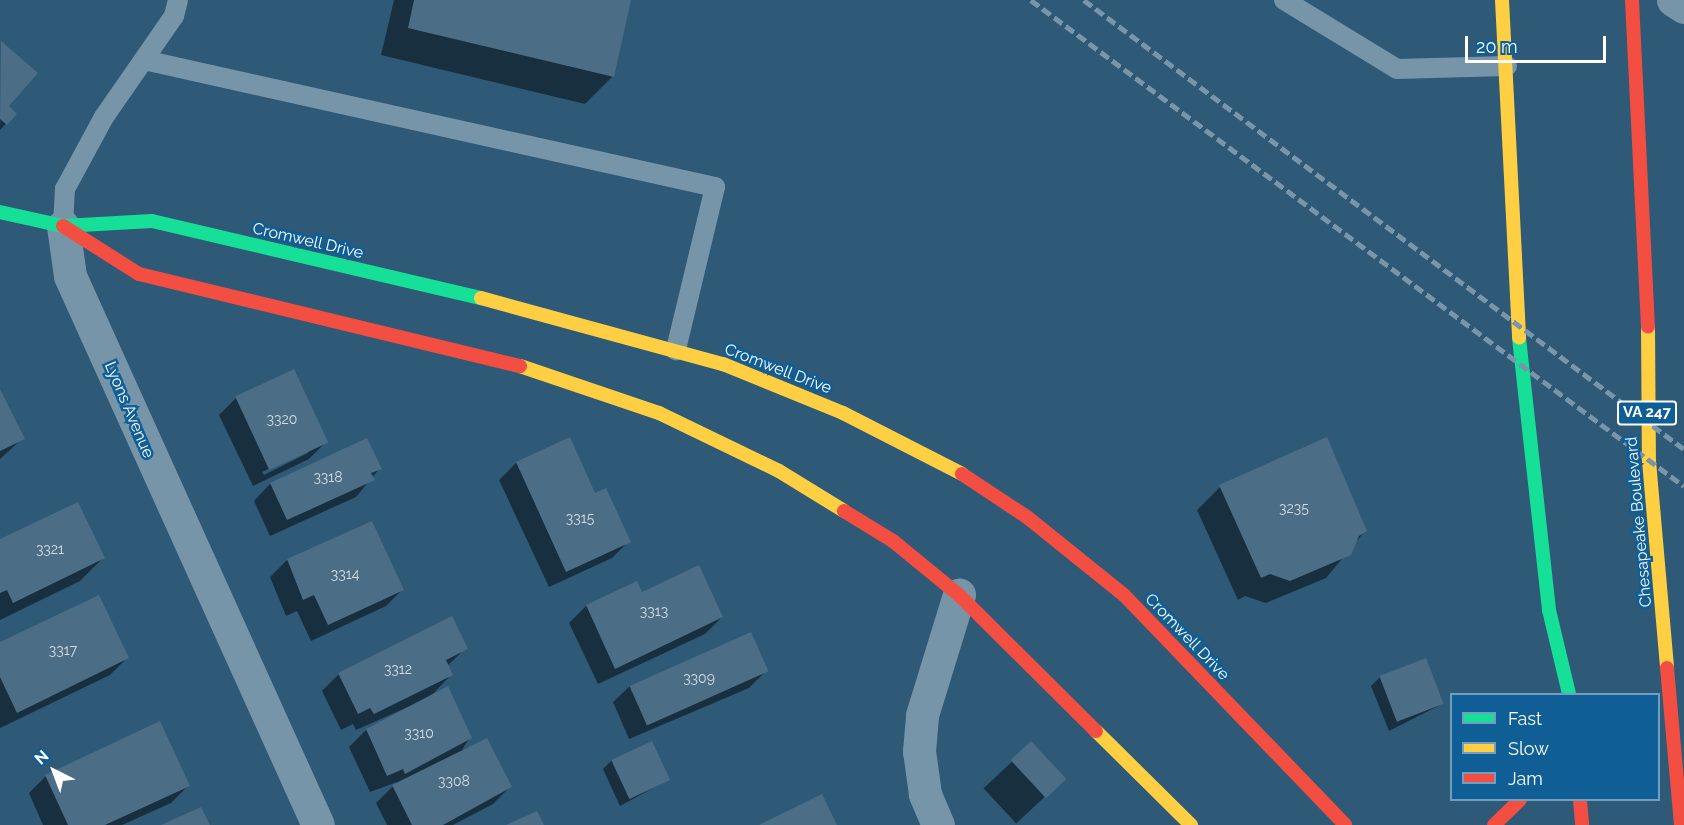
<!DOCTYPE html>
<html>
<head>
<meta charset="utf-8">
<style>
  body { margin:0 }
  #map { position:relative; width:1684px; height:825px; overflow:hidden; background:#2e5977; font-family:Raleway,sans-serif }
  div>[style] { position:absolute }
  .shadow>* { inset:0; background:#0007; transform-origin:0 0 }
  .building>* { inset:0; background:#4b6e86; transform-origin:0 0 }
  .lane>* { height:20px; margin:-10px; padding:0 10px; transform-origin:10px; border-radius:10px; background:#7795a9 }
  .street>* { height:33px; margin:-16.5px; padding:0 16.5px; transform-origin:16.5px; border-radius:16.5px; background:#7795a9 }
  .fast>* { height:14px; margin:-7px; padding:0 7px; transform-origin:7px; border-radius:7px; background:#16e098 }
  .slow>* { height:14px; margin:-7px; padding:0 7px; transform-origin:7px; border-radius:7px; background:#ffcf43 }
  .jam>* { height:14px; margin:-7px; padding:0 7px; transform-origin:7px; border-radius:7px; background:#f24e42 }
  .rail>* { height:4.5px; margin-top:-2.25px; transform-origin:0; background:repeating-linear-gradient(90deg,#7995a9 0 10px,transparent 0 14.5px) }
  span { translate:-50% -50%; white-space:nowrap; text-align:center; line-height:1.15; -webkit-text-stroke:5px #0f5e96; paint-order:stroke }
  .number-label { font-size:14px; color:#d2dbe1 }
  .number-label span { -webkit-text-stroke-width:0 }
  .shield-label span { padding:2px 4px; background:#0f5e96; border:2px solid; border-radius:4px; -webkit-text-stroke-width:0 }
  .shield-label { font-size:15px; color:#fff; font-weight:700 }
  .street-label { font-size:16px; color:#fff }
  .legend { position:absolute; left:1450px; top:693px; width:210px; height:108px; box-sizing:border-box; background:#0f5e96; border:2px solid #6f9ec0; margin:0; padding:8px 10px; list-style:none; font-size:18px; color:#fff }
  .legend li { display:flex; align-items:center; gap:12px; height:30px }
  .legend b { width:30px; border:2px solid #6f9ec0 }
  .north { position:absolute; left:24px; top:741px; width:60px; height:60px; -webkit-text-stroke:4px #0f5e96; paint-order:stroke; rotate:318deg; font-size:16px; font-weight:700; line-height:24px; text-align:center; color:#fff }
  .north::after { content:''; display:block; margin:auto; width:21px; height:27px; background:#fff; clip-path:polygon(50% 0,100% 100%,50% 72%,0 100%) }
  .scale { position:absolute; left:1465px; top:36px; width:141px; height:27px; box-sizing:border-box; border:3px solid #fff; border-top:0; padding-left:8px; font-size:18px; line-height:21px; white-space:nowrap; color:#fff; -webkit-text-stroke:4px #0f5e96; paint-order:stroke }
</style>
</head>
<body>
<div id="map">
  <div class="shadow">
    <i style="clip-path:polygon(394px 0,629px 0,612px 77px,585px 104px,381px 55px)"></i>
    <i style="clip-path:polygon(2px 44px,7px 106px,15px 114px,0 130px)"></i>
    <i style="clip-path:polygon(evenodd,293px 371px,326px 442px,309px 459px,253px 486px,219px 415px,236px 398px,293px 371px,308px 450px,308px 453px,264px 475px,262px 472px,308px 450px)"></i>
    <i style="clip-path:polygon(0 392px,23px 438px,0 459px)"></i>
    <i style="clip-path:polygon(569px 439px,595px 495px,629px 541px,612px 558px,549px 587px,499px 480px,516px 463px)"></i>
    <i style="clip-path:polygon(367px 440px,380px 468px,356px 497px,270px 536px,254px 501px,270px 484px)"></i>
    <i style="clip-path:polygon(1220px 487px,1365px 531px,1326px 578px,1266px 603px,1245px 596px,1238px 600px,1197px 510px)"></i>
    <i style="clip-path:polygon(0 540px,103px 558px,80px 581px,0 620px)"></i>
    <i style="clip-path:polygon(287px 560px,403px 589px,386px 606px,311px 641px,297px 611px,286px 616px,270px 577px)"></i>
    <i style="clip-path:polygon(642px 594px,722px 617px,705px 634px,598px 684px,569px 623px,586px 606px)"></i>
    <i style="clip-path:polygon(0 644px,127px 658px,110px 675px,0 728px)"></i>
    <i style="clip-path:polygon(466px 648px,447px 666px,451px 675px,430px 697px,470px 737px,462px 750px,487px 740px,510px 787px,493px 804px,453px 825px,387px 825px,376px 803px,397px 782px,370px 792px,349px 747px,366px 730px,426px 699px,356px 730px,353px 724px,341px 730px,322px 691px,339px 674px)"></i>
    <i style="clip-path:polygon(766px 671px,749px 688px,629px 739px,613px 702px,630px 686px)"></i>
    <i style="clip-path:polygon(1380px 677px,1442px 704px,1389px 731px,1371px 686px)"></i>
    <i style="clip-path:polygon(159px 723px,188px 786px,171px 803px,122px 825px,43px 825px,29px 793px,46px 776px)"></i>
    <i style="left:1031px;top:744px;width:48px;height:65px;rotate:47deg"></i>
    <i style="clip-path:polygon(612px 760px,668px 780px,620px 806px,603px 769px)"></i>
  </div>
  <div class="building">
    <i style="clip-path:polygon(414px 0,631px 0,614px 77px,408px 28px)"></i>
    <i style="clip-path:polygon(1px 41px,38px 73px,9px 106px,17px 114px,7px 125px,0 119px)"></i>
    <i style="left:294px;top:369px;width:81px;height:65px;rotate:65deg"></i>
    <i style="clip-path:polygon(0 389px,25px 439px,0 451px)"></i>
    <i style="clip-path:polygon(570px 437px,595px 493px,606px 488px,631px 542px,566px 572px,516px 462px)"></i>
    <i style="clip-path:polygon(1327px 437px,1367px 531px,1359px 536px,1351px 555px,1290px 581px,1270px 574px,1261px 578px,1219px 485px)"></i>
    <i style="clip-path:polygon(367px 438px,382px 469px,371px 473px,375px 480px,287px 520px,270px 483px)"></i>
    <i style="clip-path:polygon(78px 502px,105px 558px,13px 603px,7px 590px,0 593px,0 539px)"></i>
    <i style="clip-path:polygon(372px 521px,404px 590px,328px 625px,314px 595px,303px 600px,287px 559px)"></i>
    <i style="clip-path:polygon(699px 565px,723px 617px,615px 669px,586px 605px,637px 581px,642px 592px)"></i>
    <i style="clip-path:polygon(99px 595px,129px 658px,17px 713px,0 677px,0 642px)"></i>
    <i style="clip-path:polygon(452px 616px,468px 649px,446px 660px,453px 675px,374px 714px,370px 708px,358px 714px,338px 673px)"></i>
    <i style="left:751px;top:632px;width:43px;height:133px;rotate:66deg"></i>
    <i style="left:1426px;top:658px;width:49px;height:50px;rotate:69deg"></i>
    <i style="clip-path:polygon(448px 686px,472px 738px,405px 774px,403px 769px,387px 776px,366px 729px)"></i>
    <i style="clip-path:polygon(160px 721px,190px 786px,105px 825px,68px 825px,45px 775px)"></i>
    <i style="clip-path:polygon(487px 738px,512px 787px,443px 825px,412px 825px,392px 785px)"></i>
    <i style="left:652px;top:741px;width:43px;height:45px;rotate:65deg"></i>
    <i style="left:1031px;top:741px;width:52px;height:28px;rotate:47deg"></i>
    <i style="clip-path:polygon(822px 794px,837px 825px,759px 825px)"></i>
    <i style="clip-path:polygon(201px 807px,210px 825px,161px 825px)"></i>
    <i style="clip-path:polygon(537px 811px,544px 825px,506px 825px)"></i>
  </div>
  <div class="lane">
    <i style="left:1284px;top:0;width:132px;rotate:31.4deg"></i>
    <i style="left:1397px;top:69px;width:110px;rotate:-1.6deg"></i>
    <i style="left:144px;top:60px;width:585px;rotate:12.54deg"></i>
    <i style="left:715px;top:187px;width:168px;rotate:103.5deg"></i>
    <i style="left:63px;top:226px;width:37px;rotate:-87deg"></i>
    <i style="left:65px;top:189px;width:82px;rotate:-61.6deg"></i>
    <i style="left:104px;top:117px;width:123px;rotate:-55.3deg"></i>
    <i style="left:174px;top:16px;width:16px;rotate:-76deg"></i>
  </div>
  <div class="street">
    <i style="left:1673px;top:0;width:13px;rotate:32deg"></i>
    <i style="left:63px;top:226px;width:50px;rotate:82deg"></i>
    <i style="left:70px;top:276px;width:602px;rotate:65.69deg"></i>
    <i style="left:938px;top:825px;width:34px;rotate:-113deg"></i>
    <i style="left:925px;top:794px;width:43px;rotate:-97.9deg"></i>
    <i style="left:919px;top:751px;width:36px;rotate:-85deg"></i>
    <i style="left:922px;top:715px;width:126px;rotate:-72.9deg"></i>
  </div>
  <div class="fast">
    <i style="left:0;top:212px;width:65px;rotate:12.5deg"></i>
    <i style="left:63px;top:226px;width:89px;rotate:-3.2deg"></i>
    <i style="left:152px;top:221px;width:338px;rotate:13.2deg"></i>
    <i style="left:1519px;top:338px;width:274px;rotate:83.7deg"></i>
    <i style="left:1549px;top:610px;width:86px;rotate:76.6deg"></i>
  </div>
  <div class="slow">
    <i style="left:1502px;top:0;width:338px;rotate:87.1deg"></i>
    <i style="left:481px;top:298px;width:251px;rotate:15.3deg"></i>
    <i style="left:723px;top:364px;width:130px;rotate:22.2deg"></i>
    <i style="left:843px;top:413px;width:134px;rotate:27.1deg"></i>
    <i style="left:1648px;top:327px;width:134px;rotate:89.6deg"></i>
    <i style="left:1649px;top:461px;width:208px;rotate:85deg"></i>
    <i style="left:520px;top:366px;width:147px;rotate:18.7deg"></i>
    <i style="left:659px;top:413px;width:133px;rotate:25.8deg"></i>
    <i style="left:779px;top:471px;width:76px;rotate:31.6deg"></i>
    <i style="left:1096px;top:731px;width:134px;rotate:44.7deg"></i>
  </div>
  <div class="jam">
    <i style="left:1632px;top:0;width:327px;rotate:87.2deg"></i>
    <i style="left:63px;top:226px;width:90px;rotate:32.3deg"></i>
    <i style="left:139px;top:274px;width:392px;rotate:13.6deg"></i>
    <i style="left:962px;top:474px;width:78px;rotate:33.5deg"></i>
    <i style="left:1027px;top:517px;width:124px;rotate:38.8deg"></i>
    <i style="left:1124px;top:595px;width:319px;rotate:46.1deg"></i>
    <i style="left:844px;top:511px;width:57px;rotate:31.5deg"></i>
    <i style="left:893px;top:541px;width:85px;rotate:39.3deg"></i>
    <i style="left:959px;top:595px;width:193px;rotate:44.8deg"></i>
    <i style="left:1667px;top:668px;width:158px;rotate:84.9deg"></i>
    <i style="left:1580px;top:800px;width:25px;rotate:85deg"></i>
    <i style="left:1494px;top:825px;width:36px;rotate:-44deg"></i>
  </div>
  <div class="rail">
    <i style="left:1031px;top:0;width:814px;rotate:36.66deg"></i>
    <i style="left:1084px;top:0;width:749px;rotate:36.81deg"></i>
  </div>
  <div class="number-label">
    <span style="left:282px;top:419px">3320</span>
    <span style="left:328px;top:477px">3318</span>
    <span style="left:1294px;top:508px">3235</span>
    <span style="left:580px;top:518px">3315</span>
    <span style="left:50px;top:549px">3321</span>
    <span style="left:345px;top:574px">3314</span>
    <span style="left:654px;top:611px">3313</span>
    <span style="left:63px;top:650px">3317</span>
    <span style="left:398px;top:669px">3312</span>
    <span style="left:699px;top:678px">3309</span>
    <span style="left:419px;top:733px">3310</span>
    <span style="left:454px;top:781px">3308</span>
  </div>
  <div class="shield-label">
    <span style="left:1647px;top:413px">VA 247</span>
  </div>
  <div class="street-label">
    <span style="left:308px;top:241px;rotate:13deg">Cromwell Drive</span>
    <span style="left:778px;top:369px;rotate:21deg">Cromwell Drive</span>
    <span style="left:129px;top:410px;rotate:67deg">Lyons Avenue</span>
    <span style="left:1639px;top:522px;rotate:-95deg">Chesapeake Boulevard</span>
    <span style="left:1187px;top:637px;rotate:46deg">Cromwell Drive</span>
  </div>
  <ul class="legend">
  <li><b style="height:8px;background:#16e098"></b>Fast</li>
  <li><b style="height:8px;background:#ffcf43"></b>Slow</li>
  <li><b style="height:8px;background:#f24e42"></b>Jam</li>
  </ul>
  <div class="north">N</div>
  <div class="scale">20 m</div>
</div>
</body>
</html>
